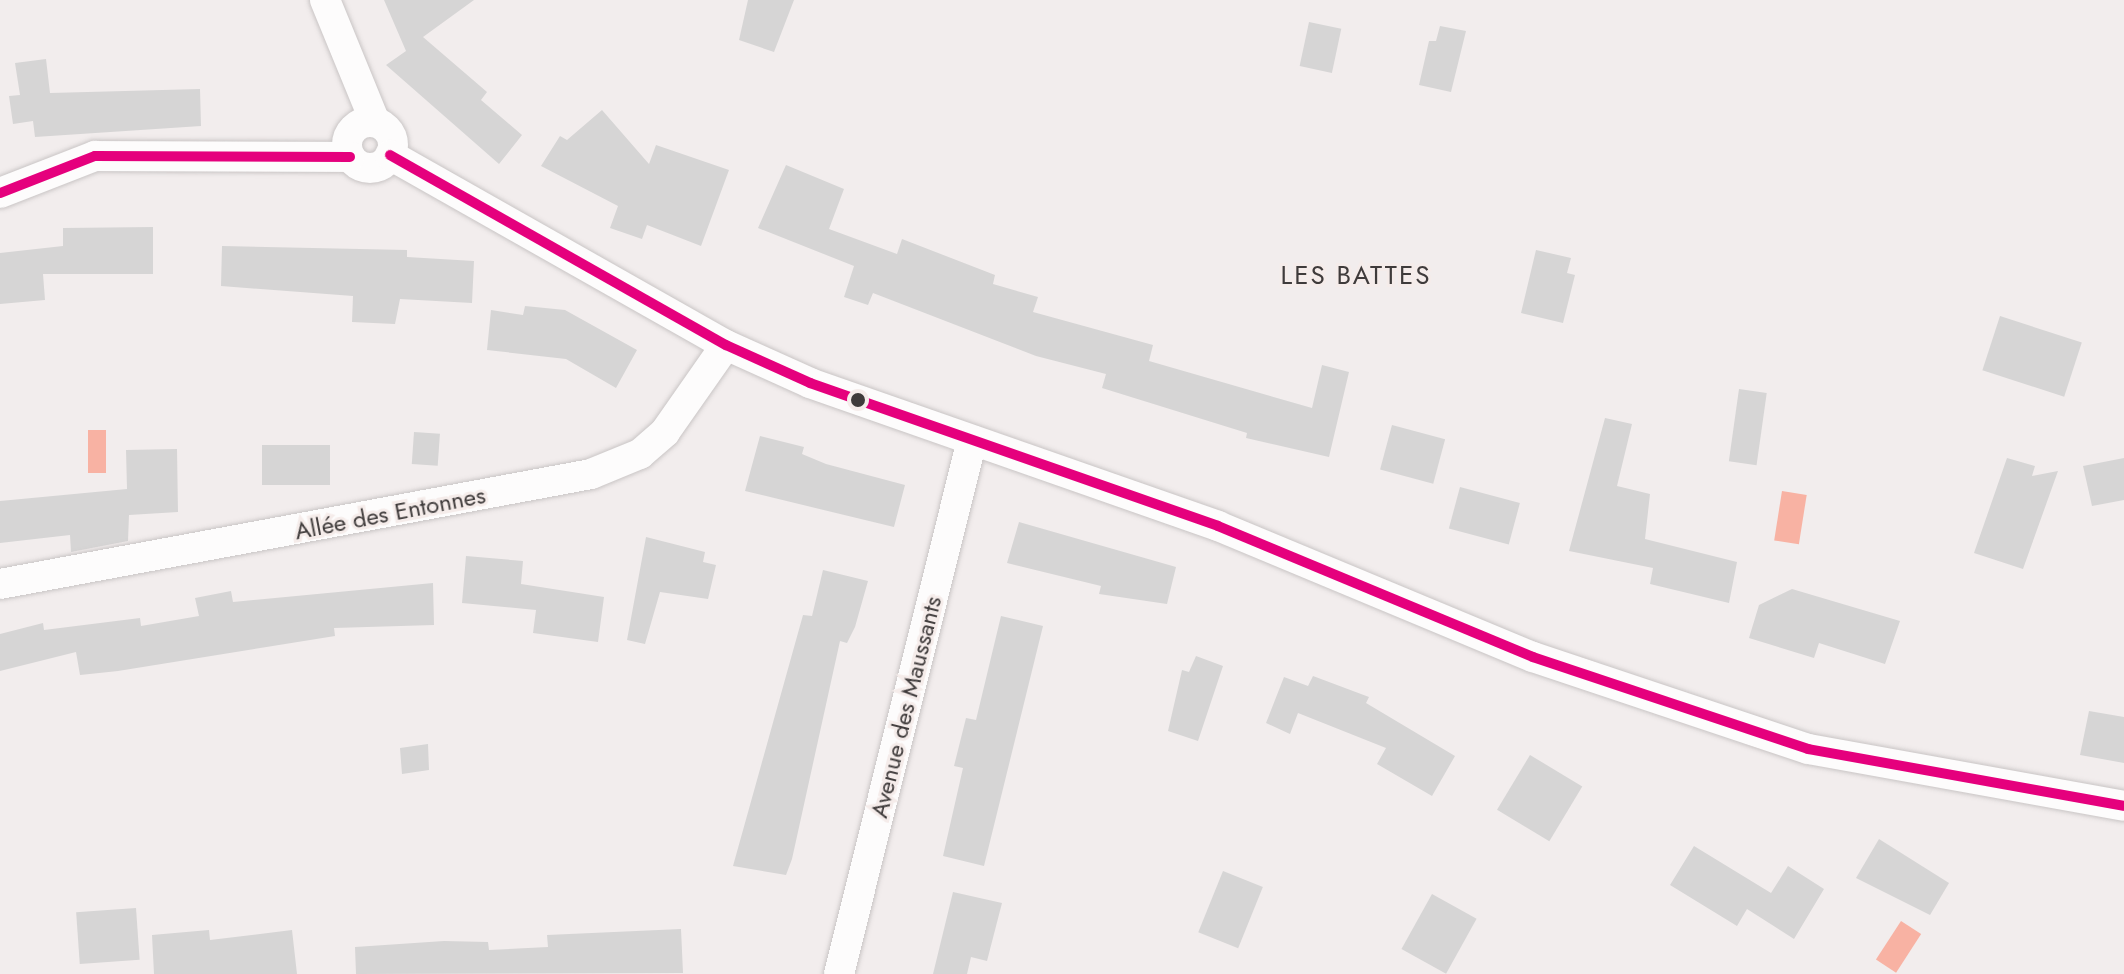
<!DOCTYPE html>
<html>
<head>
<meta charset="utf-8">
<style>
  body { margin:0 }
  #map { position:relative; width:2124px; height:974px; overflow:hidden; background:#f2eded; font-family:Jost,sans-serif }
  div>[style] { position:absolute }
  .water>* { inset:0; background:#f8b2a3; transform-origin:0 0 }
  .building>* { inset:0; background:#d6d5d5; transform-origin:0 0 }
  .roads { filter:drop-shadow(0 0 2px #c9c5c5) drop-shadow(0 0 2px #c9c5c5) }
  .street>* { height:30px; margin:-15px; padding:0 15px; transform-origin:15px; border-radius:15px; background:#fdfcfc }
  .street>.ring { margin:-15px; padding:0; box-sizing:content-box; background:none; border:30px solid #fdfcfc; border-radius:50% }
  .bus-1>* { height:10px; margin:-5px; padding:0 5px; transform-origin:5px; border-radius:5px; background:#e5007d }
  .dots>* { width:22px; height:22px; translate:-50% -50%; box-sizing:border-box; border:4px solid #f5ecea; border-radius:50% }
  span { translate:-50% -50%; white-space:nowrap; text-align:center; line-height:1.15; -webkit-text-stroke:6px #f5ecea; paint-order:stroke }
  .street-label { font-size:24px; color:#3f3b3b }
  .neighbourhood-label { font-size:26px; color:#3f3b3b; letter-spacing:2px }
</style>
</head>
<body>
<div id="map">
  <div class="water">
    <i style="left:106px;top:430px;width:43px;height:18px;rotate:90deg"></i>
    <i style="left:1782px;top:491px;width:25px;height:50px;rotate:9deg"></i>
    <i style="left:1901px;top:921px;width:24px;height:46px;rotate:33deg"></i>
  </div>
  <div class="building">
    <i style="clip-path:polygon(384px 0,474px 0,423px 37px,487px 92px,481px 100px,522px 135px,499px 164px,386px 65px,406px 51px)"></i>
    <i style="clip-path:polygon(748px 0,794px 0,774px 52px,739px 40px)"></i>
    <i style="left:1309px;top:22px;width:33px;height:45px;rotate:12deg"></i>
    <i style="clip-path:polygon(1440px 26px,1466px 31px,1451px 92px,1419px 85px,1429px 41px,1436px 41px)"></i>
    <i style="clip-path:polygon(46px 59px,50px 93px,200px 89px,201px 126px,35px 137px,33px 121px,13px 124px,9px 96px,20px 95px,15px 63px)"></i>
    <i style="clip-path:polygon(602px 110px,649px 164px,656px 145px,729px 170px,701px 246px,647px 225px,642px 239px,610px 228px,618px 206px,541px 166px,560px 136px,567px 140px)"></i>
    <i style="clip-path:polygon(786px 165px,844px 189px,829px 229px,897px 254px,902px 239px,995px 275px,993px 284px,1038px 297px,1033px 312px,1153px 345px,1149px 361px,1312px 408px,1322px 365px,1349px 372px,1329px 457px,1246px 438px,1247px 433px,1102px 388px,1106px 374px,1036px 356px,873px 293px,868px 305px,844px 297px,854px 266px,758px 228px)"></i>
    <i style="clip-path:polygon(153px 227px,153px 274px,43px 274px,45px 300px,0 304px,0 253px,63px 246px,63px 228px)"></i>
    <i style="clip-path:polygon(222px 246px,407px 250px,407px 257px,474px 261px,472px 303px,400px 299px,395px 324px,352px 322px,353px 296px,221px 286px)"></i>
    <i style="clip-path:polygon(1536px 250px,1571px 258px,1567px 273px,1575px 275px,1563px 323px,1521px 313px)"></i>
    <i style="clip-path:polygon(525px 306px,565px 310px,637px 350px,616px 388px,566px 359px,487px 350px,491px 310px,523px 315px)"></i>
    <i style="left:2000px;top:316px;width:86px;height:57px;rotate:18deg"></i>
    <i style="left:1739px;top:389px;width:28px;height:73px;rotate:8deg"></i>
    <i style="clip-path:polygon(1605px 418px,1632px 424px,1617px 486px,1650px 494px,1645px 539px,1737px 562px,1729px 603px,1650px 584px,1653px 568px,1569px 551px)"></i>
    <i style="left:1392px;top:425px;width:55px;height:46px;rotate:15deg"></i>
    <i style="left:414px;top:432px;width:26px;height:32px;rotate:4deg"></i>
    <i style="clip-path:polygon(760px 436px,804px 447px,802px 454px,826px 464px,905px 485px,894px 527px,745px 491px)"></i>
    <i style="left:330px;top:445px;width:40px;height:68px;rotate:90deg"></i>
    <i style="clip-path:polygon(177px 449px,178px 512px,129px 515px,128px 541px,71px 552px,70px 535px,0 543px,0 501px,127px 489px,126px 450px)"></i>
    <i style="clip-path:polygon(2007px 458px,2035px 466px,2032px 476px,2058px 471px,2023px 569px,1974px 553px)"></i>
    <i style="clip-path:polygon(2124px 458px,2124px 500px,2092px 506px,2083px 466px)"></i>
    <i style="left:1460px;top:487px;width:62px;height:43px;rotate:15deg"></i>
    <i style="clip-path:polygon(1019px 522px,1176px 567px,1167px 604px,1099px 594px,1101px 586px,1007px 563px)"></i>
    <i style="clip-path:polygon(646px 537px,705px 552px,703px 562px,716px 565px,708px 599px,660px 592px,645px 644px,627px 640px)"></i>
    <i style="clip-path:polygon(466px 556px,523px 561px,521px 584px,604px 597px,598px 642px,533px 633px,536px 610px,462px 603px)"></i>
    <i style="clip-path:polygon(823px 570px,868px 581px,855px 627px,847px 643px,840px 641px,792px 859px,786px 875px,733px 866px,803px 615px,812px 616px)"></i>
    <i style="clip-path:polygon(433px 583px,434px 625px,334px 628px,335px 636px,118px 671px,80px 675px,76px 652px,0 671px,0 634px,43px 623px,44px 630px,140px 618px,141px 626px,199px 616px,195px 598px,231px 591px,233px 602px)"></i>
    <i style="clip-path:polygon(1792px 589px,1900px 621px,1885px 664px,1819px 643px,1814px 658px,1749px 638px,1759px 605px)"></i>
    <i style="clip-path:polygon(1001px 616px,1043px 626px,984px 866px,943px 856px,963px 768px,954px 766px,966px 718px,976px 720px)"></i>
    <i style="clip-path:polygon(1196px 656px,1223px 666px,1198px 741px,1168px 731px,1182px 670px,1189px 672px)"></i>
    <i style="clip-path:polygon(1313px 676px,1369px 697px,1366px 703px,1455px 756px,1432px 796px,1377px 764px,1386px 748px,1298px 713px,1290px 734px,1266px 723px,1284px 677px,1308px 686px)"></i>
    <i style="clip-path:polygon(2089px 711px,2124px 717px,2124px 763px,2080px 755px)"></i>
    <i style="clip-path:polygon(428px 744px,429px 770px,402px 774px,400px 748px)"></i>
    <i style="left:1530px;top:755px;width:61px;height:64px;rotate:31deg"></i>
    <i style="clip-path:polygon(1879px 839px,1949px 883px,1930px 915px,1856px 878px)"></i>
    <i style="clip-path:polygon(1694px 846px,1771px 893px,1788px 866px,1824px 889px,1794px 939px,1747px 909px,1737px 926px,1670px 885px)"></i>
    <i style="left:1223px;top:871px;width:43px;height:66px;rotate:22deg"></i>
    <i style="clip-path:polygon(953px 892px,1002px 903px,987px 961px,971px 957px,967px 974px,933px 974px)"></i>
    <i style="left:1432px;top:894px;width:51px;height:63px;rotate:29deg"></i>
    <i style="left:136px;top:908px;width:52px;height:60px;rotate:86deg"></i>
    <i style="clip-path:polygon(681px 929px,683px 973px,356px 974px,355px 947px,444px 941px,488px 942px,489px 950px,548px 947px,547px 935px)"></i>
    <i style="clip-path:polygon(209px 930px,210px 940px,292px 930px,297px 974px,154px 974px,152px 935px)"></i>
  </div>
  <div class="roads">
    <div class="street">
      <i style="left:325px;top:0;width:132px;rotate:67.7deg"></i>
      <i class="ring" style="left:347px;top:122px;width:16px;height:16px"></i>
      <i style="left:390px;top:155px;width:386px;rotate:29.5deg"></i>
      <i style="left:726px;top:345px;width:92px;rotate:24.3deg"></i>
      <i style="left:810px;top:383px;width:432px;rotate:19.3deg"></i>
      <i style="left:1218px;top:526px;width:341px;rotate:22.6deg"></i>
      <i style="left:1533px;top:657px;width:290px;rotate:18.5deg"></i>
      <i style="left:1808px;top:749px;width:321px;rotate:10.2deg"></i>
      <i style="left:0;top:193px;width:102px;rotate:-21.3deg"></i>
      <i style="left:95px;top:156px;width:255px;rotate:0.2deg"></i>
      <i style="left:0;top:584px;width:601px;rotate:-10.54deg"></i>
      <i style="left:591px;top:474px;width:53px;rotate:-22.2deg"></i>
      <i style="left:640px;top:454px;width:33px;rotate:-41deg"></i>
      <i style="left:665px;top:432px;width:106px;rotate:-55deg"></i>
      <i style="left:839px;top:974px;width:550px;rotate:-76.01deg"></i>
    </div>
  </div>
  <div class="bus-1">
    <i style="left:390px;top:155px;width:386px;rotate:29.5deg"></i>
    <i style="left:726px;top:345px;width:92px;rotate:24.3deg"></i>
    <i style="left:810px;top:383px;width:432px;rotate:19.3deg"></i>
    <i style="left:1218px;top:526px;width:341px;rotate:22.6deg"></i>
    <i style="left:1533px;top:657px;width:290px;rotate:18.5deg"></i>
    <i style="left:1808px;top:749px;width:321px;rotate:10.2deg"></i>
    <i style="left:0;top:193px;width:102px;rotate:-21.3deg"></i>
    <i style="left:95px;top:156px;width:255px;rotate:0.2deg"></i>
  </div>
  <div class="dots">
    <i style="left:858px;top:400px;background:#3f3b3b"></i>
  </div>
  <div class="street-label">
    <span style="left:390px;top:513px;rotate:-11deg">Allée des Entonnes</span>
    <span style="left:906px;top:707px;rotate:-76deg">Avenue des Maussants</span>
  </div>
  <div class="neighbourhood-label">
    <span style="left:1356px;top:276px">LES BATTES</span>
  </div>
</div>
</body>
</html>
